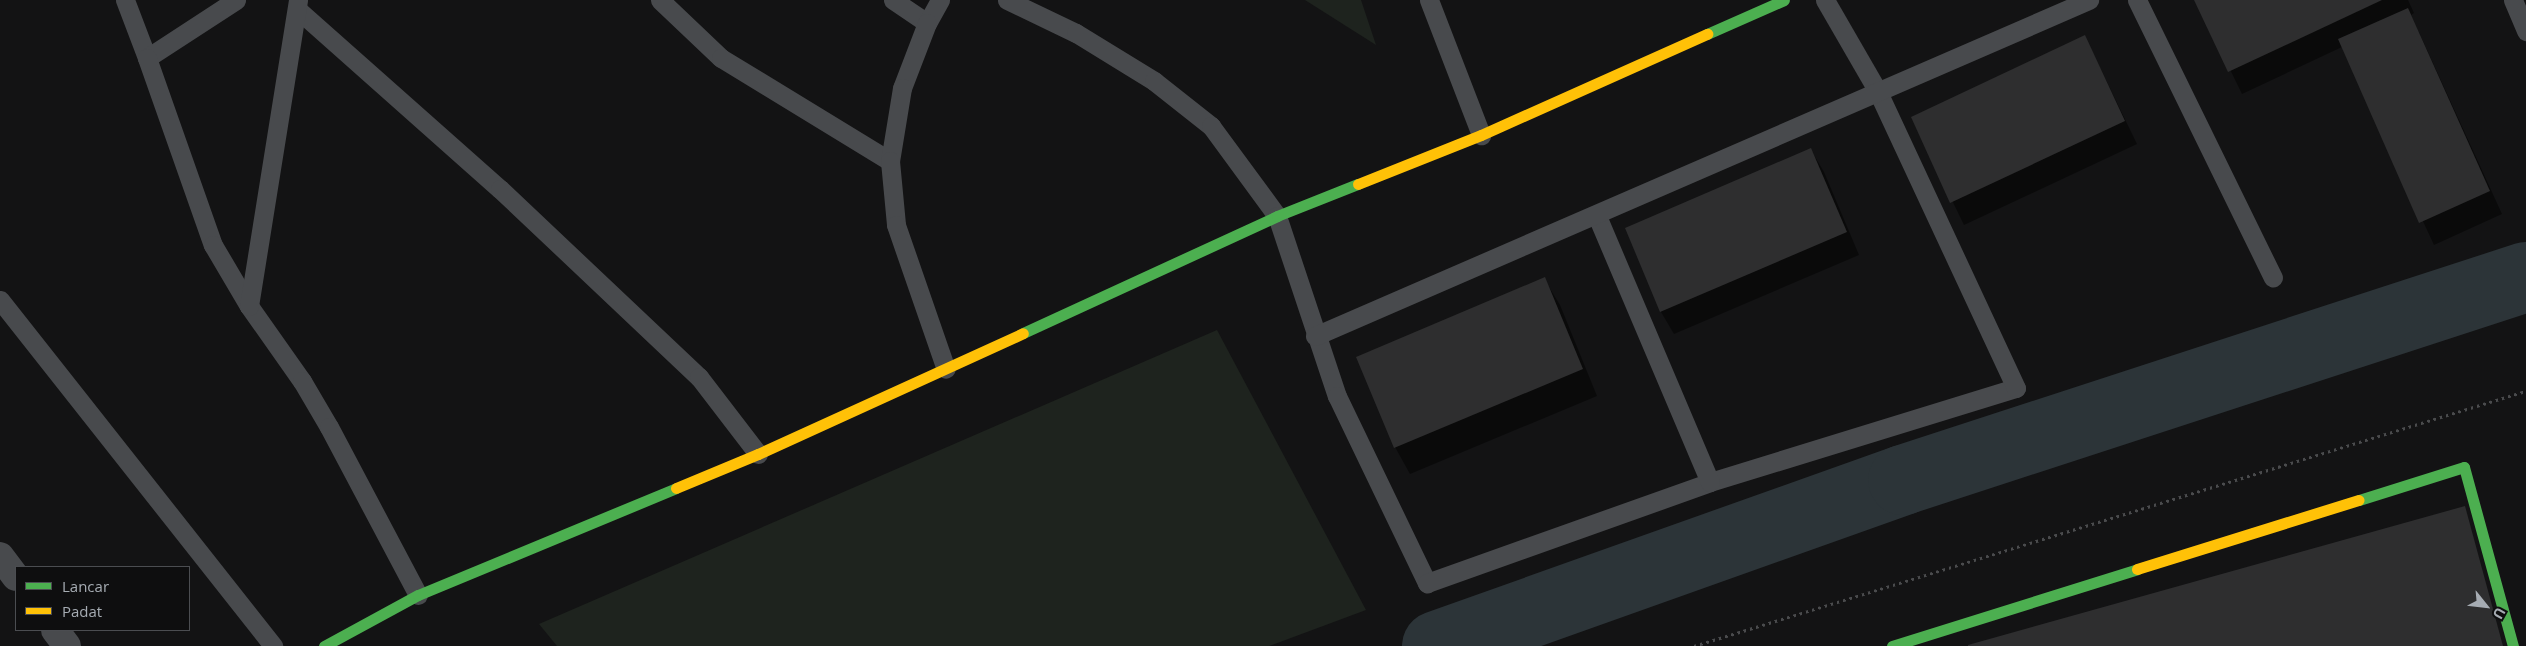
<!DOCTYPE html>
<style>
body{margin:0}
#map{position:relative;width:2526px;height:646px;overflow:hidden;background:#131314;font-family:"Open Sans",sans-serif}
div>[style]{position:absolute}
.green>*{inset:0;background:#1e231e}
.shadow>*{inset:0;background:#0007}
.river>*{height:70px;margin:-35px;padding:0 35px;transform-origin:35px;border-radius:35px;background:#2c3438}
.building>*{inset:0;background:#2e2e2f}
.path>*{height:3px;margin-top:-1.5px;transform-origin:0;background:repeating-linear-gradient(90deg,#4a4b4d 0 2.5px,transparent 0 6.5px)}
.lane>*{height:19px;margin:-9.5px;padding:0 9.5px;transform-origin:9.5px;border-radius:9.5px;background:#484a4d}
.street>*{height:28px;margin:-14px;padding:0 14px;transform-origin:14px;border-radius:14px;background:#484a4d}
.fast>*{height:11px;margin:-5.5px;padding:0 5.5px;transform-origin:5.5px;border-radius:5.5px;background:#4caf50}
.slow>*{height:11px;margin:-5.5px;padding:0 5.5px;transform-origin:5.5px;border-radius:5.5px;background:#ffc107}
span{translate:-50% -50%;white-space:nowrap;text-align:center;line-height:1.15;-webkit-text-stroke:4.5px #0e0e0f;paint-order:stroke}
.legend{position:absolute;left:15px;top:566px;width:175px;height:65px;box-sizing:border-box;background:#0e0e0f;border:1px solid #4b4d51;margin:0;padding:6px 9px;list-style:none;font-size:15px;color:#a6acb3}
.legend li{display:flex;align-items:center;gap:10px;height:25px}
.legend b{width:25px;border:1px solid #4b4d51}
.north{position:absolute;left:2461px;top:581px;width:50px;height:50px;-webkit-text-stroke:4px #0e0e0f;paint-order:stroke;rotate:119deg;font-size:14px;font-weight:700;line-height:20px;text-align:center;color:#a6acb3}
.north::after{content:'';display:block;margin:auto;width:18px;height:22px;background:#a6acb3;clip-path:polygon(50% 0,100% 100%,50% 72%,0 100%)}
</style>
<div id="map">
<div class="green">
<div style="clip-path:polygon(1305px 0,1361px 0,1376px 45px)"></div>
<div style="clip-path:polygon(1217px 330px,1366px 610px,1269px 646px,557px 646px,539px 624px)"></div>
</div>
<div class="shadow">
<div style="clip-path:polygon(2196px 0,2408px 0,2414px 13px,2411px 15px,2502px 214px,2434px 245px,2342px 47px,2242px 94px)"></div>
<div style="clip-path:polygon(2085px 37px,2137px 144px,1964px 225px,1912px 118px)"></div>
<div style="clip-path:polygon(1811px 150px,1824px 172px,1859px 255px,1674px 334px,1661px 312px,1626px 229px)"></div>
<div style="clip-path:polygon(1544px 279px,1560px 305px,1597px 396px,1410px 474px,1395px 447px)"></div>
</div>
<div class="river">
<div style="left:1437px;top:646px;width:495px;rotate:-19.6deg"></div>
<div style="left:1903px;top:480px;width:655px;rotate:-18.05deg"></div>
</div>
<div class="building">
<div style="clip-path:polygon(2194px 0,2382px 0,2228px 72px)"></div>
<div style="clip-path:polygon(2408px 8px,2490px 191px,2419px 223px,2338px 39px)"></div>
<div style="clip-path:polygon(2085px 35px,2125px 121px,1950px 203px,1911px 117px)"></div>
<div style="clip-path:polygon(1811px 148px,1847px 232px,1660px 312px,1625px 228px)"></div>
<div style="clip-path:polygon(1545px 277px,1583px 369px,1394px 448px,1356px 357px)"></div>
<div style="clip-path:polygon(2465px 506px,2503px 646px,1968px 646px,1968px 645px)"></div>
</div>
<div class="path">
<div style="left:1694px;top:646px;width:870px;rotate:-17.04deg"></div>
</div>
<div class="lane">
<div style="left:125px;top:0;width:62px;rotate:69.2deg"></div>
<div style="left:236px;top:0;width:106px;rotate:146.9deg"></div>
<div style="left:147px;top:58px;width:198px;rotate:70.6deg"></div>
<div style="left:213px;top:245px;width:71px;rotate:59.5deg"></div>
<div style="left:249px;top:306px;width:92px;rotate:54.8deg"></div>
<div style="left:302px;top:381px;width:53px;rotate:59.6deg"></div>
<div style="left:329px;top:427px;width:190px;rotate:62.1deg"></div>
<div style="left:660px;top:0;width:84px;rotate:43.6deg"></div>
<div style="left:721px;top:58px;width:198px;rotate:31.4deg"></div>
<div style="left:893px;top:0;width:41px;rotate:34.1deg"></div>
<div style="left:940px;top:0;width:26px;rotate:119deg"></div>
<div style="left:927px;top:23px;width:70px;rotate:111deg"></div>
<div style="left:902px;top:88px;width:74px;rotate:99.3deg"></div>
<div style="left:890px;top:161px;width:64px;rotate:84.6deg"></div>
<div style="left:896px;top:225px;width:152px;rotate:70.9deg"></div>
<div style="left:1007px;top:0;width:76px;rotate:25.6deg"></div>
<div style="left:1076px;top:33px;width:92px;rotate:31.6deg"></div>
<div style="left:1154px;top:81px;width:73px;rotate:38.3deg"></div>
<div style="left:1211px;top:126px;width:112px;rotate:53.7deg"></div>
<div style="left:1277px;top:216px;width:190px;rotate:71.6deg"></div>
<div style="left:1337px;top:396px;width:208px;rotate:64.3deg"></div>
<div style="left:1427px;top:583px;width:300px;rotate:-19.6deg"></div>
<div style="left:1710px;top:482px;width:320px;rotate:-17.1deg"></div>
<div style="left:2016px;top:388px;width:329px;rotate:-115deg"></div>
<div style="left:1877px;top:90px;width:104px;rotate:-120deg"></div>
<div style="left:1429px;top:0;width:145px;rotate:68.9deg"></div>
<div style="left:2137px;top:0;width:309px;rotate:63.9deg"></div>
<div style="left:2513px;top:0;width:34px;rotate:67deg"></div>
<div style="left:297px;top:9px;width:271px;rotate:41.6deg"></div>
<div style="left:500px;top:189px;width:274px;rotate:43.4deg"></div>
<div style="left:699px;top:377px;width:97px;rotate:52.5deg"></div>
<div style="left:1597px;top:216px;width:289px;rotate:67deg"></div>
<div style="left:0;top:300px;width:441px;rotate:51.7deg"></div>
<div style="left:249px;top:306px;width:310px;rotate:-80.9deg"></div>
<div style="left:1315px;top:336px;width:844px;rotate:-23.47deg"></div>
</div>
<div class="street">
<div style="left:0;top:556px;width:26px;rotate:53deg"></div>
<div style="left:55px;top:630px;width:20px;rotate:53deg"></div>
</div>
<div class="fast">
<div style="left:1707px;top:34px;width:84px;rotate:-23.8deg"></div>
<div style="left:1023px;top:333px;width:280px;rotate:-24.7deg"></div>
<div style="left:1277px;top:216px;width:87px;rotate:-21.6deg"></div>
<div style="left:2359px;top:500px;width:110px;rotate:-17.4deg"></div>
<div style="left:2464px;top:467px;width:186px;rotate:74.7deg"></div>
<div style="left:324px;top:646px;width:107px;rotate:-28.5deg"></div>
<div style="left:418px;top:595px;width:279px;rotate:-22.5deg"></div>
<div style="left:1892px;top:646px;width:257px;rotate:-17.4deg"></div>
</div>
<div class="slow">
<div style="left:1358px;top:184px;width:132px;rotate:-21.7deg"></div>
<div style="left:1481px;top:135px;width:248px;rotate:-24.1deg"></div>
<div style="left:676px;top:488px;width:89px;rotate:-22.5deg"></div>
<div style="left:758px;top:454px;width:291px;rotate:-24.5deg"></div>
<div style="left:2137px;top:569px;width:232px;rotate:-17.3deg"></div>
</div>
<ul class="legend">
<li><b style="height:6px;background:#4caf50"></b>Lancar</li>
<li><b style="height:6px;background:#ffc107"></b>Padat</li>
</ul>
<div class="north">U</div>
</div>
